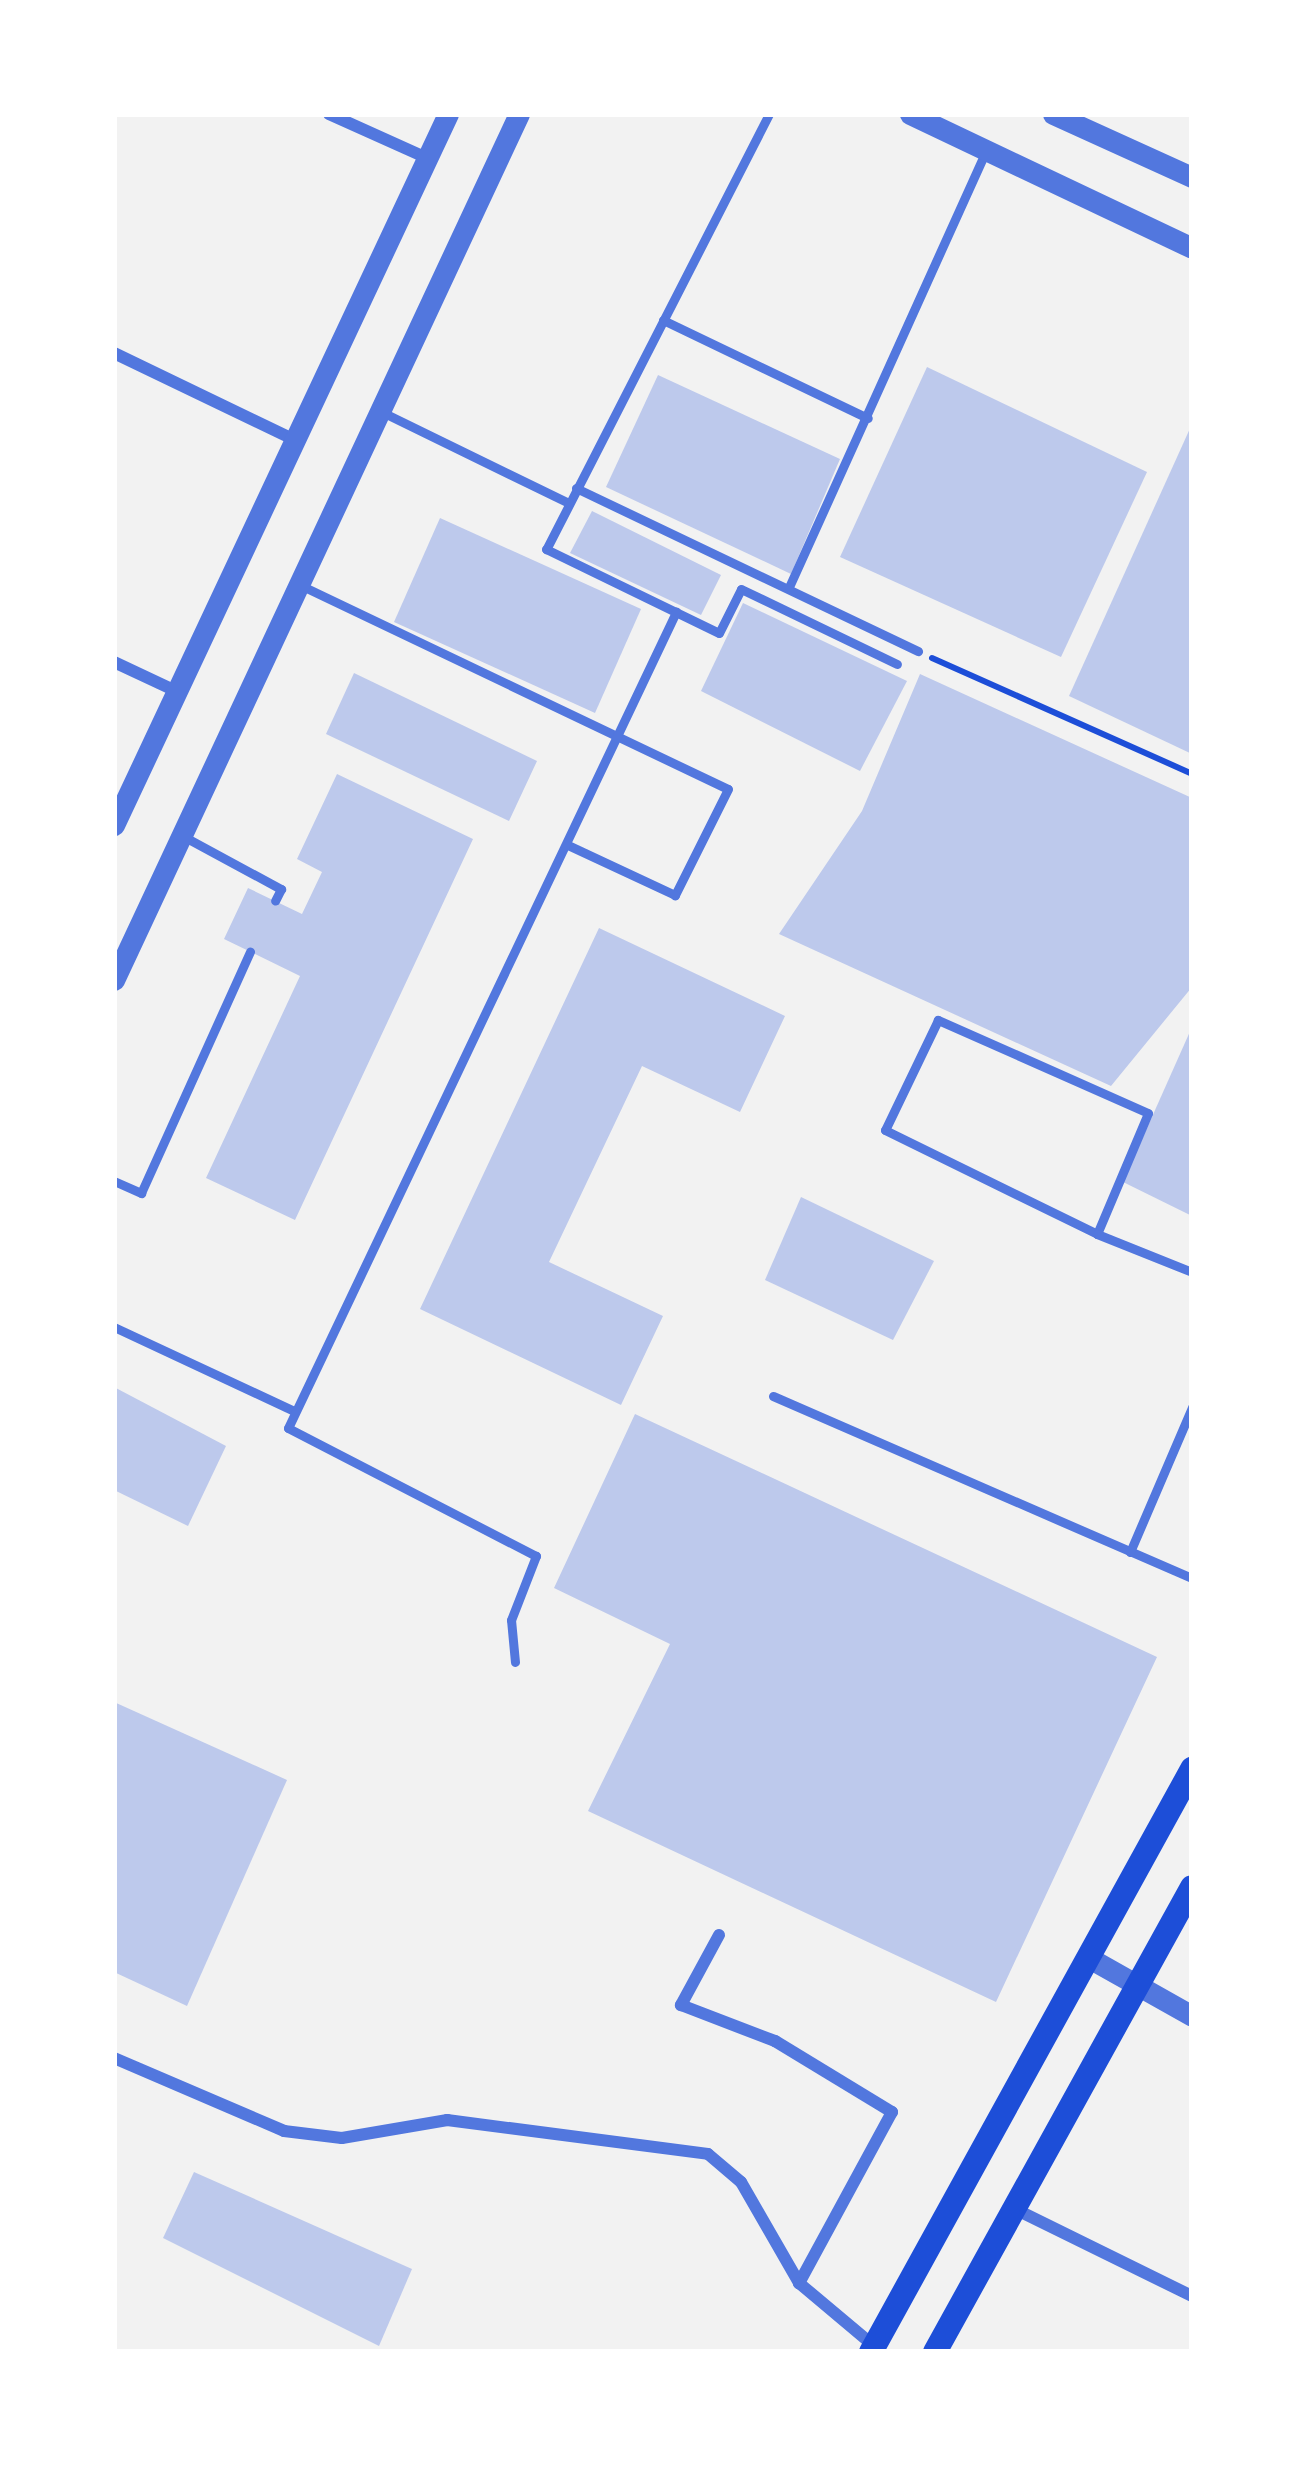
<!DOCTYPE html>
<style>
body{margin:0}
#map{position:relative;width:1306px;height:2466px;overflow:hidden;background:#f2f2f2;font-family:"Asap Condensed",sans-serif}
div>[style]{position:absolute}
.building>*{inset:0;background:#bdc9ec}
.path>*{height:6px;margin:-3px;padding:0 3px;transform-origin:3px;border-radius:3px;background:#1d4ed8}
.service>*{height:9px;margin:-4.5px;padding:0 4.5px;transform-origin:4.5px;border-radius:4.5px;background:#5277de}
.minor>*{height:12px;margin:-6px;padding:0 6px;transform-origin:6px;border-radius:6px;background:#5277de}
.tertiary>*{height:21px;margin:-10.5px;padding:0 10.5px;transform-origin:10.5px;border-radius:10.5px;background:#5277de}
.secondary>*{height:24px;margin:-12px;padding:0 12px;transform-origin:12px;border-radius:12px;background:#1d4ed8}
span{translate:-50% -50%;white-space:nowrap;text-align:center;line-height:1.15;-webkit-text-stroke:10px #fff;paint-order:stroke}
.frame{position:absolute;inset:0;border:117px solid #fff;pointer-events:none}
</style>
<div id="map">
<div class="building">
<div style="clip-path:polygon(927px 367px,1147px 472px,1061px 657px,840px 557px)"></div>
<div style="clip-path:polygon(658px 375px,840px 459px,791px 574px,606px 487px)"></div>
<div style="clip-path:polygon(1192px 424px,1192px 754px,1069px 696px)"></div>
<div style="clip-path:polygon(592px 511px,721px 575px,701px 615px,570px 553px)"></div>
<div style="clip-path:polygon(440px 518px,641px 609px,595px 713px,394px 622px)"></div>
<div style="clip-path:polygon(743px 603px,907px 681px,860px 771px,701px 691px)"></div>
<div style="clip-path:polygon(354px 673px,537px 761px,509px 821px,326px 734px)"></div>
<div style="clip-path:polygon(920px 674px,1192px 798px,1192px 987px,1111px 1086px,779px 934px,862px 811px)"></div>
<div style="clip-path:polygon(337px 774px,473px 839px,295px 1220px,206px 1178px,300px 976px,224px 939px,248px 888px,302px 914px,322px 872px,297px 859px)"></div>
<div style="clip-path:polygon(599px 928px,785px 1016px,740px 1112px,642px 1066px,549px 1262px,663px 1316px,621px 1405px,420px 1309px)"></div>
<div style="clip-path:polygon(1192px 1027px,1192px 1216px,1123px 1182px)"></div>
<div style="clip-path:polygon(801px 1197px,934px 1261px,893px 1340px,765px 1280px)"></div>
<div style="clip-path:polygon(114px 1387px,226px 1446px,188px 1526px,114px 1490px)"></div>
<div style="clip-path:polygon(635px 1414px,1157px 1657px,996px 2002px,588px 1811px,670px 1644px,554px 1588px)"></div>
<div style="clip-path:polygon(114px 1702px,287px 1780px,187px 2006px,114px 1972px)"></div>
<div style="clip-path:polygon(194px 2172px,412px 2269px,379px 2346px,163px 2238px)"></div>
</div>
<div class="path">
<div style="left:932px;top:658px;width:285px;rotate:24deg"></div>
</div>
<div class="service">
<div style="left:769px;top:114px;width:489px;rotate:117.1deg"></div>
<div style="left:546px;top:549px;width:192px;rotate:25.9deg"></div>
<div style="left:719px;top:633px;width:49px;rotate:-63.4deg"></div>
<div style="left:741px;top:589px;width:173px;rotate:25.7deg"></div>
<div style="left:663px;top:320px;width:227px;rotate:25.6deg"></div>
<div style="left:380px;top:411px;width:210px;rotate:26deg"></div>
<div style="left:576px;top:488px;width:379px;rotate:25.5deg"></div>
<div style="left:298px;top:584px;width:476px;rotate:25.5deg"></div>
<div style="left:728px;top:789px;width:119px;rotate:116.6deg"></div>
<div style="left:675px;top:895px;width:118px;rotate:-155deg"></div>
<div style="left:789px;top:587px;width:478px;rotate:-65.7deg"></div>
<div style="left:181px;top:835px;width:114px;rotate:28.4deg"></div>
<div style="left:281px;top:889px;width:13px;rotate:117deg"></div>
<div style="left:114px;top:1181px;width:30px;rotate:24deg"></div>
<div style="left:141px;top:1193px;width:265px;rotate:-65.7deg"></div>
<div style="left:1097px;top:1234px;width:131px;rotate:-67.1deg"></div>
<div style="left:1148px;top:1113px;width:230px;rotate:-156.1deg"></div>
<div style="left:938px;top:1020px;width:122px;rotate:115.7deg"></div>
<div style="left:885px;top:1130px;width:236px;rotate:26.1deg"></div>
<div style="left:1097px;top:1234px;width:102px;rotate:21.8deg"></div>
<div style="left:114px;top:1327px;width:199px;rotate:25deg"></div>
<div style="left:773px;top:1396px;width:457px;rotate:23.5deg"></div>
<div style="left:1130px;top:1552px;width:158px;rotate:-66.8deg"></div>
<div style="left:515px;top:1662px;width:42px;rotate:-95.4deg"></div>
<div style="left:511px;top:1620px;width:69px;rotate:-68.7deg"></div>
<div style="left:536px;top:1556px;width:279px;rotate:-152.7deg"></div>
<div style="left:288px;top:1428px;width:904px;rotate:-64.57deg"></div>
</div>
<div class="minor">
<div style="left:329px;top:114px;width:107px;rotate:24.2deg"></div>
<div style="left:114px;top:353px;width:201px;rotate:25.7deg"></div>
<div style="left:114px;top:662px;width:68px;rotate:25.1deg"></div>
<div style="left:719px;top:1935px;width:80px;rotate:118.5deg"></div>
<div style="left:681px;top:2005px;width:101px;rotate:21deg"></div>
<div style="left:775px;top:2041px;width:137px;rotate:31.3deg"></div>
<div style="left:892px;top:2112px;width:195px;rotate:118.5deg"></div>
<div style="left:114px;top:2058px;width:185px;rotate:23.2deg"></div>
<div style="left:284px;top:2131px;width:58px;rotate:6.9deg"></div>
<div style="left:342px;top:2138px;width:107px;rotate:-9.7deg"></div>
<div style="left:447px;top:2120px;width:263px;rotate:7.4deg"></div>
<div style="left:708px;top:2154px;width:43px;rotate:40.3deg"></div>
<div style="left:741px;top:2182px;width:116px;rotate:60.1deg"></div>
<div style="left:799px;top:2283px;width:97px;rotate:40deg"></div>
<div style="left:1011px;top:2207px;width:202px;rotate:26.2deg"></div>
</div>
<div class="tertiary">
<div style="left:910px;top:114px;width:312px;rotate:25.4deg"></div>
<div style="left:1053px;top:114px;width:153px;rotate:24.4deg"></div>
<div style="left:114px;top:825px;width:786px;rotate:-64.84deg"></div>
<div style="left:114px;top:980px;width:956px;rotate:-64.94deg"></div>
<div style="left:1091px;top:1959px;width:116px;rotate:29.4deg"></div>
</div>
<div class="secondary">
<div style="left:871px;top:2352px;width:666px;rotate:-61.16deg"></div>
<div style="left:935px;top:2352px;width:531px;rotate:-61.07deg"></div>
</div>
<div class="frame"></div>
</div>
